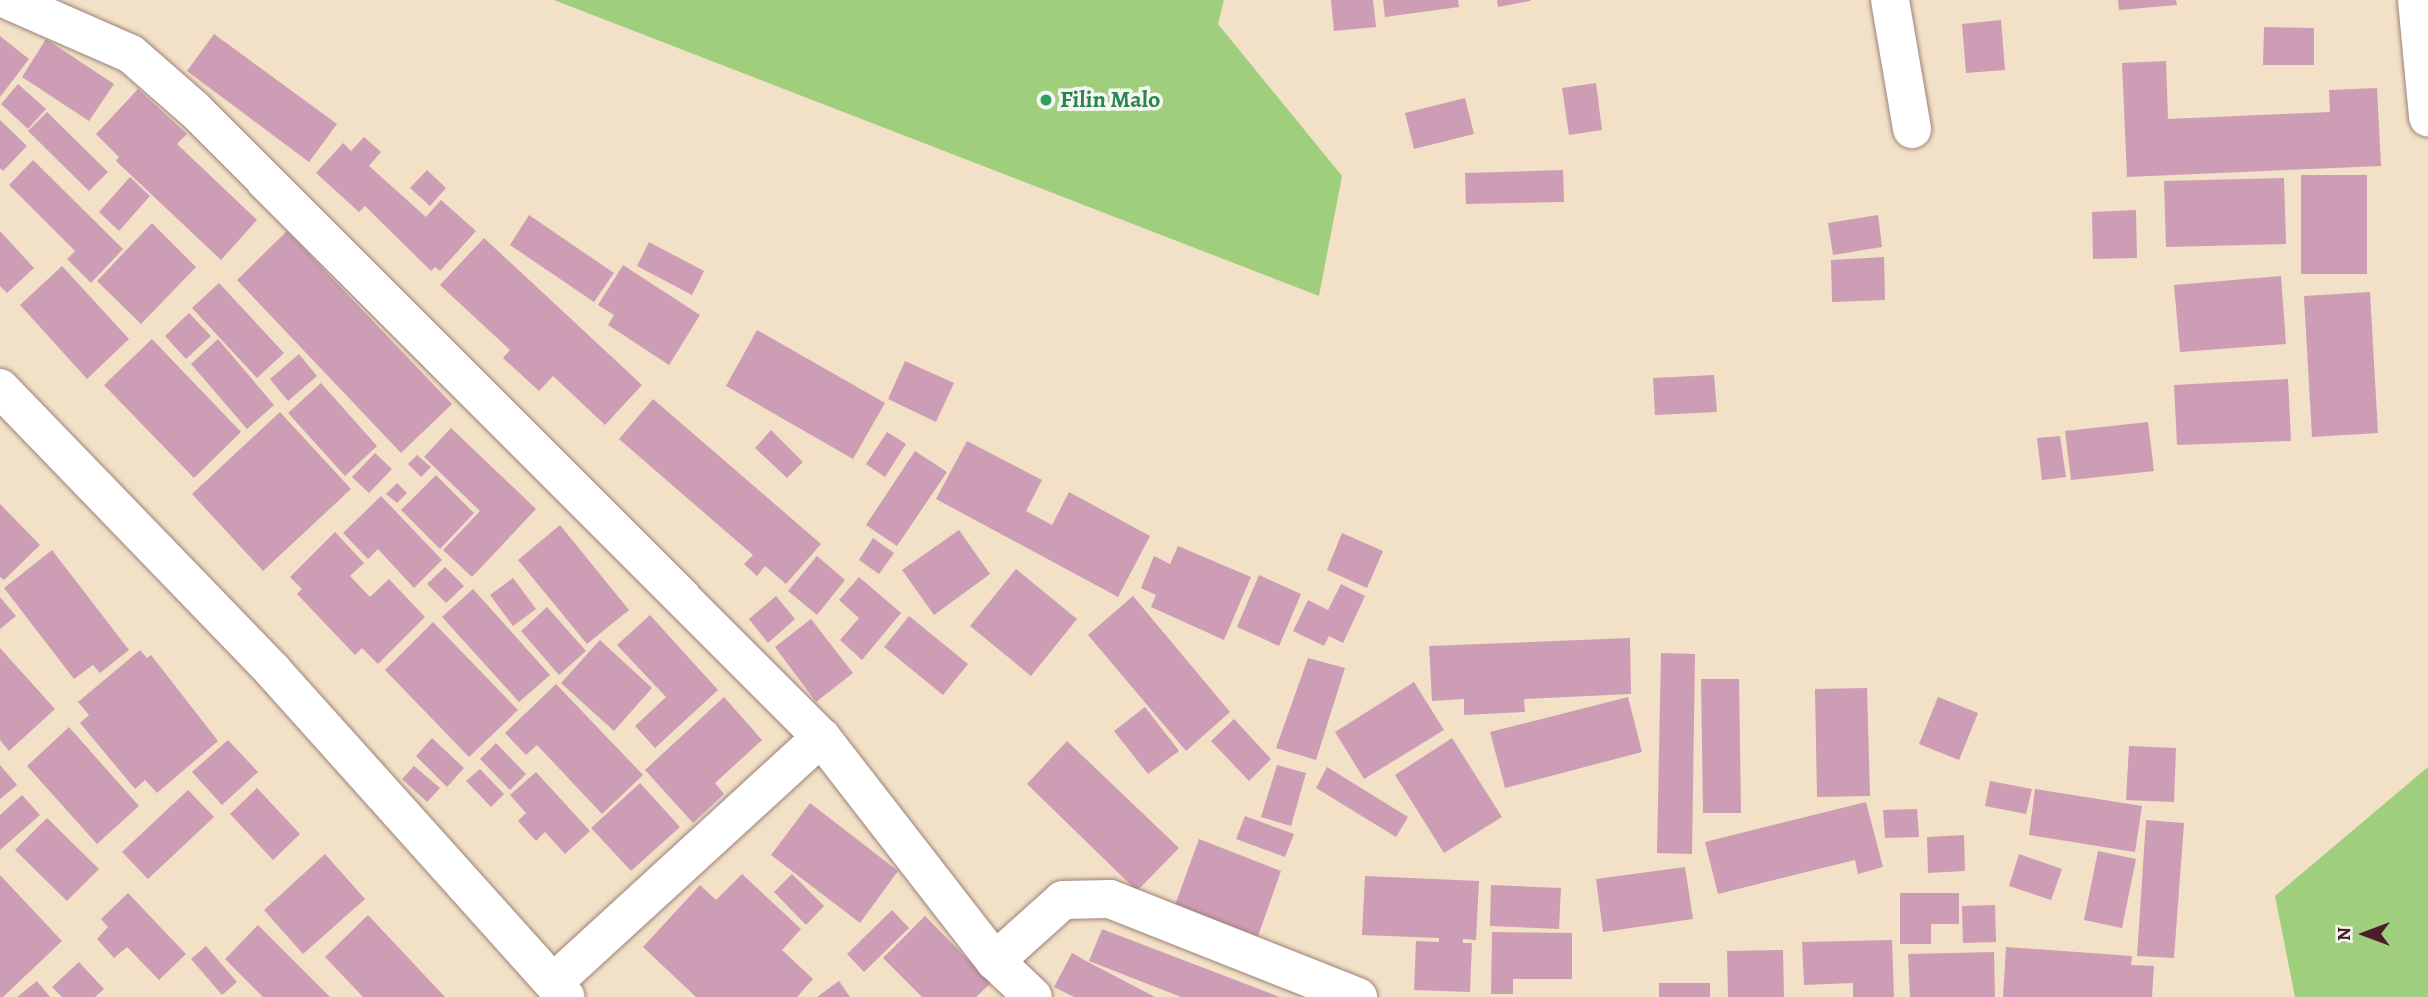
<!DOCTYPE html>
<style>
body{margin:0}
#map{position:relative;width:2428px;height:997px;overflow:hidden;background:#f2e1c7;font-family:Alegreya,serif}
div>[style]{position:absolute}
.green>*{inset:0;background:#9fce7c}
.building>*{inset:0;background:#cd9db5}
.roads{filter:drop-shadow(0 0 2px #9e8079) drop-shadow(0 0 2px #9e8079)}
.street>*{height:38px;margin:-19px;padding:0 19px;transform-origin:19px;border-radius:19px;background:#fff}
.secondary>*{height:38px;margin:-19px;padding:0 19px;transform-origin:19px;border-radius:19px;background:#fff}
.dots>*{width:19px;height:19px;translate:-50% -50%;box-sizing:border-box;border:4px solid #f6f6f2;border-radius:50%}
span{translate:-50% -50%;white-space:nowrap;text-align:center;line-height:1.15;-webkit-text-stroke:7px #f6f6f2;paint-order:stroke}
.leisure-label{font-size:24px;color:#27864d;font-weight:700}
.left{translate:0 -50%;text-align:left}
.north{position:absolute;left:2330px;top:899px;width:70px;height:70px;-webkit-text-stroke:5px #f6f6f2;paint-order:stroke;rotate:270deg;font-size:19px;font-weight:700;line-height:28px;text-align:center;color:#4a1f2b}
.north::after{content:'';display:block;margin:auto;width:24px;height:32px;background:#4a1f2b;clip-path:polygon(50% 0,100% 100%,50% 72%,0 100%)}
</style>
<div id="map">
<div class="green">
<div style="clip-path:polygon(554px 0,1224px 0,1218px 24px,1342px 176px,1319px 296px)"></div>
<div style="clip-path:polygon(2428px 767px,2428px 997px,2295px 997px,2275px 896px)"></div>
</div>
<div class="building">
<div style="clip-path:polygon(1331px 0,1373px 0,1376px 27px,1334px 31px)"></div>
<div style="clip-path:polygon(1383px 0,1458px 0,1459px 7px,1385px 17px)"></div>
<div style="clip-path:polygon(1497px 0,1530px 0,1530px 1px,1498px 7px)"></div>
<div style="clip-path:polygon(2118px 0,2176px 0,2177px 5px,2119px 10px)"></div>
<div style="clip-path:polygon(2001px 20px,2005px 70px,1966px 73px,1962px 24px)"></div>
<div style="clip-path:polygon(2264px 27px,2314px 28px,2314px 65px,2263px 65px)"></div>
<div style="clip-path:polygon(214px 34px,337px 124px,309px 162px,187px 71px)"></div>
<div style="clip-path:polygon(0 36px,29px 59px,0 97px)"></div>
<div style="clip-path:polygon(46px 39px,114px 84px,89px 121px,22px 77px)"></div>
<div style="clip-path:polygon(2166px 61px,2168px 119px,2330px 112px,2329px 90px,2377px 88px,2381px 166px,2127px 177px,2122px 63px)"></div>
<div style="clip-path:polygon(1596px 83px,1602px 130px,1569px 135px,1562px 88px)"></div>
<div style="clip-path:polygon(18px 84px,46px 109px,28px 129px,1px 104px)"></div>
<div style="clip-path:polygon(138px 89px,187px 134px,177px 144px,257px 220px,221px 260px,116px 161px,119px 157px,96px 134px)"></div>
<div style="clip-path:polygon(1465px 98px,1474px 134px,1414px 149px,1405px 113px)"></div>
<div style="clip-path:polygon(47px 112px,108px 172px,89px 191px,28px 131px)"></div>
<div style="clip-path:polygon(0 120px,27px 146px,3px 171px,0 168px)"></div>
<div style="clip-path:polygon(364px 137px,381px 152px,369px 166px,426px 217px,441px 200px,476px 231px,440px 271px,435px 267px,431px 271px,365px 206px,359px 212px,316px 173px,343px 143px,351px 151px)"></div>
<div style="clip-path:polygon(33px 160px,123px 249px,91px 283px,67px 259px,75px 251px,9px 185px)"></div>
<div style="clip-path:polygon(427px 170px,446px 188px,430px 206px,410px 188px)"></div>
<div style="clip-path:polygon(1563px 170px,1564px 202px,1466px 204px,1465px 173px)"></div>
<div style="clip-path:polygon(2301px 175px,2367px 175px,2367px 274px,2301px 274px)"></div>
<div style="clip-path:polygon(130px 177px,150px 196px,119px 231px,99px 212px)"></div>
<div style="clip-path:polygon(2284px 178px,2286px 244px,2166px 247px,2164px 181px)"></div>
<div style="clip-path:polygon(2136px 210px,2137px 258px,2093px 259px,2092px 212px)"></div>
<div style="clip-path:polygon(529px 215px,614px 273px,594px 302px,510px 245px)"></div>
<div style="clip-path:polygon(1878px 215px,1882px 247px,1833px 255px,1828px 223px)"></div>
<div style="clip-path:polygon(152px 223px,196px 267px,141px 324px,97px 281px)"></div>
<div style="clip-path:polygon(0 231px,34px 268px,7px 293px,0 286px)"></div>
<div style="clip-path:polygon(287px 231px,452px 404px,401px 453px,237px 280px)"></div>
<div style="clip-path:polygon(484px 238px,642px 385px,605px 425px,553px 376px,539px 391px,503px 358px,510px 350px,440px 285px)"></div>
<div style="clip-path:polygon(649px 242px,704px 271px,692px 295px,637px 266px)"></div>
<div style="clip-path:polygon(1884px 257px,1885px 300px,1832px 302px,1831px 260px)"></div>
<div style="clip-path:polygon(623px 265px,700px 315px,669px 365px,608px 325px,614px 315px,598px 305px)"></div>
<div style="clip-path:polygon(62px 266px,129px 339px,87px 379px,20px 305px)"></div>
<div style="clip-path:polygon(2281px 276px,2286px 344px,2180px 352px,2174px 285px)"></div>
<div style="clip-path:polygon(219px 283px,284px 353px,257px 378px,192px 308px)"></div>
<div style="clip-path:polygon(2370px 292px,2378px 433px,2312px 437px,2304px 296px)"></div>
<div style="clip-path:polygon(189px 313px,211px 336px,186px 359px,165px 336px)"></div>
<div style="clip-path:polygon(757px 330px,885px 403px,853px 459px,726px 386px)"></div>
<div style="clip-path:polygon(152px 339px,241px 432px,194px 478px,104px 385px)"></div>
<div style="clip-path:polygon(218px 339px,274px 405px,247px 429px,191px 364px)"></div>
<div style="clip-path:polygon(299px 354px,317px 376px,288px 401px,270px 379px)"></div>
<div style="clip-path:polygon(905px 361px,954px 383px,936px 422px,888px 399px)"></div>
<div style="clip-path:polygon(1714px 375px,1717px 412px,1655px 415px,1653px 378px)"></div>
<div style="clip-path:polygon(2288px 379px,2291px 441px,2177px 445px,2174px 385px)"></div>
<div style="clip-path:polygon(321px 383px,377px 446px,345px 476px,288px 413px)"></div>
<div style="clip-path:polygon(653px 399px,821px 544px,786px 584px,765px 566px,757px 576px,744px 564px,753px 555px,619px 439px)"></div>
<div style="clip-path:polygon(280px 412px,351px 489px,263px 571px,192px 494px)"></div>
<div style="clip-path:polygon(2148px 422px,2154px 471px,2071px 480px,2065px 431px)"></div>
<div style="clip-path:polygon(451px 428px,536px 509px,472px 577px,443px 550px,480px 511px,424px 457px)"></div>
<div style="clip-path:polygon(771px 430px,803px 462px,787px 478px,755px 448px)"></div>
<div style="clip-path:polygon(887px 432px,906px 444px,885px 477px,866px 464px)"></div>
<div style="clip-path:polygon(2060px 436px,2066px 477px,2042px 480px,2037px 438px)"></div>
<div style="clip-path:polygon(967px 441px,1042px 480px,1026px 511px,1052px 525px,1069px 492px,1150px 536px,1118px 597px,936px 499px)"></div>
<div style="clip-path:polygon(915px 451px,947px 472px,897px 546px,866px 525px)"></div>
<div style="clip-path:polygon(375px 453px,392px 469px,369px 493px,352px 477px)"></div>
<div style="clip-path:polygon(417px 455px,431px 467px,421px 477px,408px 464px)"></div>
<div style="clip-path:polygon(436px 475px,474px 513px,440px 549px,401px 510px)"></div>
<div style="clip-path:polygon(397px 483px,407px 493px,397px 503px,386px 494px)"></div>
<div style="clip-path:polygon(381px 496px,442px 560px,414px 588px,378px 549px,368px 559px,343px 533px)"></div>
<div style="clip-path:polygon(0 504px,40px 545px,4px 580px,0 577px)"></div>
<div style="clip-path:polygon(560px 525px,629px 610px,587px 644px,518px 560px)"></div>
<div style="clip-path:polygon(959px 530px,990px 574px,934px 615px,902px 570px)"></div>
<div style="clip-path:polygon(335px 532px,364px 563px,350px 576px,370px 597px,389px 579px,425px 617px,378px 664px,362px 648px,355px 655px,297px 594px,302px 589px,290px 577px)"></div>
<div style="clip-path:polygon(1342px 533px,1383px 551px,1367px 588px,1327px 570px)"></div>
<div style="clip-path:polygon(873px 538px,894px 553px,879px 574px,859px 560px)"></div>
<div style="clip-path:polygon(1178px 546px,1251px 577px,1224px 640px,1151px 607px,1156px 595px,1141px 588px,1154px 556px,1170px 564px)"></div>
<div style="clip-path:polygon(52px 550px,129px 650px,100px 673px,93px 665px,74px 679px,4px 588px)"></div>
<div style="clip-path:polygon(817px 556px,845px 580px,817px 615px,788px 591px)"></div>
<div style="clip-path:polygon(445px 567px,464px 586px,446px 603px,427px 584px)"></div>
<div style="clip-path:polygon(1016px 569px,1077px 619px,1031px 676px,970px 626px)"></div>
<div style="clip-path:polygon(1259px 575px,1301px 594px,1279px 646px,1237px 627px)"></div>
<div style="clip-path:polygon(859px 577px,901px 613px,862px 660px,840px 640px,859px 618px,839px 600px)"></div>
<div style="clip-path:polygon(513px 578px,536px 609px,513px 626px,490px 595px)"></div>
<div style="clip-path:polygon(1341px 584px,1365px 596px,1343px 643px,1329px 636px,1324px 646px,1293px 631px,1308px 600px,1328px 610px)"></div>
<div style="clip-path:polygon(473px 589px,550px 675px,519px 702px,442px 617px)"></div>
<div style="clip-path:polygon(776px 596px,795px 619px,768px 643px,749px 619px)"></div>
<div style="clip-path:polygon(1133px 596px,1230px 712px,1186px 751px,1088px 635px)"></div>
<div style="clip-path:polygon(0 597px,16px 616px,0 629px)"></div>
<div style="clip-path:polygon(547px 607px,586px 651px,559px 675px,521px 631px)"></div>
<div style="clip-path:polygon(650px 615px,718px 690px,655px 748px,635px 726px,666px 697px,617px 645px)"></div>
<div style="clip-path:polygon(909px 616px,968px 664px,943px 695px,884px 647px)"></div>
<div style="clip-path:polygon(811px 619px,853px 673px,816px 702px,775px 647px)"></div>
<div style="clip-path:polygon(433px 622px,518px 710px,469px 757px,385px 670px)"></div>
<div style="clip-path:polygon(1630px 638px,1631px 694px,1524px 699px,1525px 712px,1464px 715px,1464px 699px,1432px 701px,1429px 646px)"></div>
<div style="clip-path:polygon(600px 640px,652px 688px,614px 731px,561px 683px)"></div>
<div style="clip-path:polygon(0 648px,55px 709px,9px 751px,0 740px)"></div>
<div style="clip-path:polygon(140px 650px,147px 658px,151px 655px,218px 741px,157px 793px,145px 780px,135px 789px,80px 723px,89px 715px,78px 702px)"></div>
<div style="clip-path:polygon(1661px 653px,1695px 654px,1692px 854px,1657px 853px)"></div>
<div style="clip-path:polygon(1308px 658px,1345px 668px,1316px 760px,1276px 748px)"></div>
<div style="clip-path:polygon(1701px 679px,1739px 679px,1741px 813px,1703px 813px)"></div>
<div style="clip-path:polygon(1414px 682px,1444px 730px,1364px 779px,1335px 732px)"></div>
<div style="clip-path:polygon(556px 684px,643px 775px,602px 814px,537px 745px,526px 755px,505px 733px)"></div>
<div style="clip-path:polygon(1867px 688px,1870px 796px,1817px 797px,1815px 689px)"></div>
<div style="clip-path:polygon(724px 697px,762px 740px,715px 783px,724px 794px,693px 823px,645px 770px)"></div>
<div style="clip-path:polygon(1628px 697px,1642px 752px,1505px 788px,1490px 732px)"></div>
<div style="clip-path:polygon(1938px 697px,1978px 713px,1959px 760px,1919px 744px)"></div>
<div style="clip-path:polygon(1145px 707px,1179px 751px,1148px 774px,1114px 731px)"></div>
<div style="clip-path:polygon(1234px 719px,1271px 759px,1249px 781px,1211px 741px)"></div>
<div style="clip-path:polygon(69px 727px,139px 806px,97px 844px,27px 766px)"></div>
<div style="clip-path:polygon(432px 738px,464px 768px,447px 787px,416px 756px)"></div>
<div style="clip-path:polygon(1452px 738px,1502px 817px,1444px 853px,1395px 775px)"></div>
<div style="clip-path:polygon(228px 740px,258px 772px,222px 805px,192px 772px)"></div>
<div style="clip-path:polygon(1067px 741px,1179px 848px,1137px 891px,1027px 784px)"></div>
<div style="clip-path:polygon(496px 743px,526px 774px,510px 790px,480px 759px)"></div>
<div style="clip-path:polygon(2129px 746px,2176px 748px,2174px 802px,2126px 800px)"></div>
<div style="clip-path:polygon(0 765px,17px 785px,0 799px)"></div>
<div style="clip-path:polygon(1277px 765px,1306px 773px,1291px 826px,1261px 817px)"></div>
<div style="clip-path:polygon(414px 766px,440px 788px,427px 802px,402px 779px)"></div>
<div style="clip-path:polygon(1327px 767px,1408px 817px,1396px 837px,1316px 788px)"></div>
<div style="clip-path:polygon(480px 769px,504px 794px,491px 807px,466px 781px)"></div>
<div style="clip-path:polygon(536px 772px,590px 831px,565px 854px,545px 832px,536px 841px,518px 821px,526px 813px,510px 795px)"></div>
<div style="clip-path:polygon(1990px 781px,2032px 789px,2026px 814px,1985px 806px)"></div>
<div style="clip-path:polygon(640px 783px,680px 827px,631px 871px,591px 828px)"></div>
<div style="clip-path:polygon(257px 788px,300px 834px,273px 860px,230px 814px)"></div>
<div style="clip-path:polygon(2035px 789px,2142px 806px,2135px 852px,2029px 835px)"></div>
<div style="clip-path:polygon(188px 790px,214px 817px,148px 879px,122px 852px)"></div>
<div style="clip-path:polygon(22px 795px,40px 815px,0 850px,0 815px)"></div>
<div style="clip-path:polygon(1866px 802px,1883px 867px,1858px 874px,1855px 860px,1718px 894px,1705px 842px)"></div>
<div style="clip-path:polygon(810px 803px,898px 871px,860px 923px,771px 855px)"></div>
<div style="clip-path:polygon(1917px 809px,1919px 837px,1885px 838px,1883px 810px)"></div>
<div style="clip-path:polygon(1245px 816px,1294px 834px,1285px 857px,1236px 839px)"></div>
<div style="clip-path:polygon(47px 818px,99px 869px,67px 901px,15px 850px)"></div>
<div style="clip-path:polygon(2146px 820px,2184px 823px,2174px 958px,2137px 956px)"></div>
<div style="clip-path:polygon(1964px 835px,1965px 871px,1928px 873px,1927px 837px)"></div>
<div style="clip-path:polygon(1199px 839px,1281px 871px,1258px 936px,1175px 905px)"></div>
<div style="clip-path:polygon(2098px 851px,2136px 859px,2122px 928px,2084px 920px)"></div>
<div style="clip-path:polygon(325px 854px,365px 899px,303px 954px,264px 910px)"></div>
<div style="clip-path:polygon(2019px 854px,2062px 869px,2051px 900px,2009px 886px)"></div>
<div style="clip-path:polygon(1685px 867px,1693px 919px,1603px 932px,1596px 879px)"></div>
<div style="clip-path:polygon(742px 874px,801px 929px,782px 950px,813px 979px,797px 997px,696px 997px,643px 947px,700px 885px,716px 900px)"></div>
<div style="clip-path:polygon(792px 874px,824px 906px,806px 925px,774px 892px)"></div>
<div style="clip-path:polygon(0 875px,62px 941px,3px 997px,0 997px)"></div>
<div style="clip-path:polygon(1365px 876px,1479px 881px,1476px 940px,1463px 939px,1463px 943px,1472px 943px,1470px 992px,1414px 990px,1416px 941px,1439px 942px,1439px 938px,1362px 935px)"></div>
<div style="clip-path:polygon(1491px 885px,1561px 888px,1559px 929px,1490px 926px)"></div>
<div style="clip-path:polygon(128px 893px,186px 954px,159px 980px,127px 947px,114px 958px,97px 939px,108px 927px,101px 919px)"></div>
<div style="clip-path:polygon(1900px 893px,1959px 893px,1959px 924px,1931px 924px,1931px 944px,1900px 944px)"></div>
<div style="clip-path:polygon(1995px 905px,1996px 942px,1963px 943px,1962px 906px)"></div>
<div style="clip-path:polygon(892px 910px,909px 928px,864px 972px,847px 954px)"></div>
<div style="clip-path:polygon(368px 915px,445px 997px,363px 997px,325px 957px)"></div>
<div style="clip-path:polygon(925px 916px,991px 983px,976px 997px,922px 997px,883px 958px)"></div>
<div style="clip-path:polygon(258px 925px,330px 997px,263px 997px,225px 959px)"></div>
<div style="clip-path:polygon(1102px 929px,1225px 976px,1280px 997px,1181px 997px,1089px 961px)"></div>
<div style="clip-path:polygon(1492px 932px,1572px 933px,1572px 979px,1513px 979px,1513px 994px,1491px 994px)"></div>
<div style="clip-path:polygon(1892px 940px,1894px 997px,1853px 997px,1853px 983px,1804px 985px,1802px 942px)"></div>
<div style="clip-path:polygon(206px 946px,237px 982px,222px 995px,191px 959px)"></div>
<div style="clip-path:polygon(2006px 947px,2132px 956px,2131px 965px,2154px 966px,2152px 997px,2003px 997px)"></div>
<div style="clip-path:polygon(1783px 950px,1784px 997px,1728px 997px,1727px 951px)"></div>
<div style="clip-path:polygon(1994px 952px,1995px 997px,1910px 997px,1908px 954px)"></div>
<div style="clip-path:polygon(1072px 953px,1088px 962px,1155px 997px,1074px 997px,1054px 987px)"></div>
<div style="clip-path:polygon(79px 962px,104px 989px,95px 997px,62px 997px,52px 987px)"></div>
<div style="clip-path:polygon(37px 981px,50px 997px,17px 997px)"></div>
<div style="clip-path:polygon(839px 981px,850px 997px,817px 997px)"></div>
<div style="clip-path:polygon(1659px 983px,1710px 983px,1710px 997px,1659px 997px)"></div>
</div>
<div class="roads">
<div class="street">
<div style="left:8px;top:0;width:134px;rotate:23.7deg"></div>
<div style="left:131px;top:54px;width:85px;rotate:41.2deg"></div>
<div style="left:195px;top:110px;width:886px;rotate:45.05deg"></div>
<div style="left:821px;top:737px;width:284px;rotate:52.2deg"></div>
<div style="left:995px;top:961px;width:52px;rotate:43.5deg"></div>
<div style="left:1890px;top:0;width:131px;rotate:80.3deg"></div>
<div style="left:2417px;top:0;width:118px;rotate:84.6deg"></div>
<div style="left:995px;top:961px;width:91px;rotate:-41.9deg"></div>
<div style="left:1063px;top:900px;width:47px;rotate:-1.2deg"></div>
<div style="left:1110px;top:899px;width:267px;rotate:21.6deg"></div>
<div style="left:553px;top:983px;width:364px;rotate:-42.5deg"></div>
</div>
<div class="secondary">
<div style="left:0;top:388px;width:393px;rotate:46deg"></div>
<div style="left:273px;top:671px;width:438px;rotate:48.1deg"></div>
</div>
</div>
<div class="dots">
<div style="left:1046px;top:100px;background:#2e9e5b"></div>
</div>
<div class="leisure-label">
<span class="left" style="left:1060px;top:100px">Filin Malo</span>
</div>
<div class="north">N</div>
</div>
